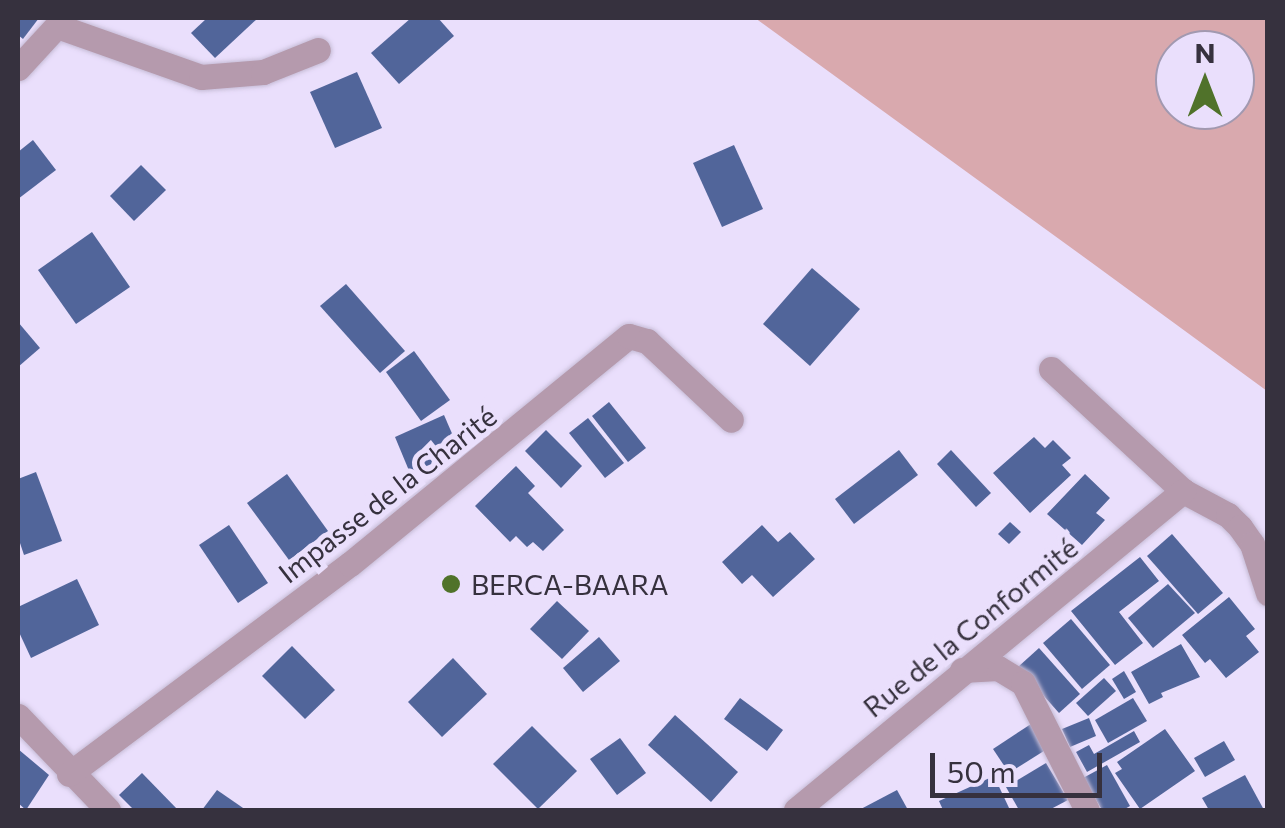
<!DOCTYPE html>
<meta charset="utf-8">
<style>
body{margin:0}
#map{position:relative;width:1285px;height:828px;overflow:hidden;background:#eadffc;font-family:Commissioner,sans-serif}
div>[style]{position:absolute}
.green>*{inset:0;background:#d9a9ae}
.building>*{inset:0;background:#51659a}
.roads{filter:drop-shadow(0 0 2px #c6bcd6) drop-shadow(0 0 2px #c6bcd6)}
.minor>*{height:25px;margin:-12.5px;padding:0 12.5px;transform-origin:12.5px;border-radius:12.5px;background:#b59aad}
.dots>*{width:28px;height:28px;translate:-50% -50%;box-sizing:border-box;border:5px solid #eadffc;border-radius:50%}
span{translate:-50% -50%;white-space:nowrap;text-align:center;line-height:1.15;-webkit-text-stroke:10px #eadffc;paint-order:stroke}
.street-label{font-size:28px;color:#36313e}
.poi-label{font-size:28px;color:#36313e}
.left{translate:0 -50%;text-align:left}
.frame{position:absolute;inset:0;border:20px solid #36313e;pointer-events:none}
.north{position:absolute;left:1155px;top:30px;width:100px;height:100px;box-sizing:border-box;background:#eadffc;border:2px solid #a299b0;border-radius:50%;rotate:0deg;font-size:28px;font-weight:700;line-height:40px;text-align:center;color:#36313e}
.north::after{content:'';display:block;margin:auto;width:35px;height:45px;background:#50722a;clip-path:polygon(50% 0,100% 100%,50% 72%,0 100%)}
.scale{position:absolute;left:930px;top:753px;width:172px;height:45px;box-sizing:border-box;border:5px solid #36313e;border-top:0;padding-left:12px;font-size:30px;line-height:35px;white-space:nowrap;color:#36313e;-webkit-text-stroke:8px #eadffc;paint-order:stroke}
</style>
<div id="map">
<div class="green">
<div style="clip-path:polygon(evenodd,755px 18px,1267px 18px,1267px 391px,1088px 260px,755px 18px,1175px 50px,1235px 50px,1235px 110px,1175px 110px,1175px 50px)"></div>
</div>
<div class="building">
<div style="clip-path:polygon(18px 18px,39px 18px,23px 39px,18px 35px)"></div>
<div style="clip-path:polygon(207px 18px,258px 18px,215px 58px,191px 33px)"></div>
<div style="clip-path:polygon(411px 18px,438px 18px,454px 36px,399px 84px,371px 53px)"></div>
<div style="clip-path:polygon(357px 72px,382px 128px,335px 148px,310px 92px)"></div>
<div style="clip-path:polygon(33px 140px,56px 170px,18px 199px,18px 152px)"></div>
<div style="clip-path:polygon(734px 145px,763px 209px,722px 227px,693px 163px)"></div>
<div style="clip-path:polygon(141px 165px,166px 190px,134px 221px,110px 196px)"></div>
<div style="clip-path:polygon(92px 232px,130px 287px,76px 324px,38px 270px)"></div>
<div style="clip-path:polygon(812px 268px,860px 309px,810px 366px,763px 324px)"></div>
<div style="clip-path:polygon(346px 284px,405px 351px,380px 373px,320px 306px)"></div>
<div style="clip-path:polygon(18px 322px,40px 348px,18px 367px)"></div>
<div style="clip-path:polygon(414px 351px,450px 400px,421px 421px,386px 372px)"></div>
<div style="clip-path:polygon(609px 402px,646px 448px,628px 462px,592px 416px)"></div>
<div style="clip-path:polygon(444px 415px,460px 452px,410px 473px,395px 437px)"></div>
<div style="clip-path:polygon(588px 418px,624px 463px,605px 478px,569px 433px)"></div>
<div style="clip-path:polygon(546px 430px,582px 466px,561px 488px,525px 451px)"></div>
<div style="clip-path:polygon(1034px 437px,1045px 448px,1053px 440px,1071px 458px,1062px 465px,1071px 475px,1030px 513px,993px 473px)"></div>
<div style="clip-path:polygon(899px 450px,918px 475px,854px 524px,835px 499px)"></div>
<div style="clip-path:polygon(951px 450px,991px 493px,976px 507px,937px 464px)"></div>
<div style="clip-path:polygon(516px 466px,535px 486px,528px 493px,564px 530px,543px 551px,533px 542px,527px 547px,516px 536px,510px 542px,475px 506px)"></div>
<div style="clip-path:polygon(36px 472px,62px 541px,24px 555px,18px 537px,18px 479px)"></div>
<div style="clip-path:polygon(287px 474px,328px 531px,289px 560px,247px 503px)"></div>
<div style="clip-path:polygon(1085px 474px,1110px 498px,1096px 513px,1105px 520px,1082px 545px,1047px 514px)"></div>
<div style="clip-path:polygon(1010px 522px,1021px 532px,1009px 544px,998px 534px)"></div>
<div style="clip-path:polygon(229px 525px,268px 583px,238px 603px,199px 545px)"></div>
<div style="clip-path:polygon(762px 525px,778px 542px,790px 532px,815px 559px,773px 597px,752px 575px,742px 584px,722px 562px)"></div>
<div style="clip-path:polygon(1172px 534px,1223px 593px,1198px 614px,1147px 556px)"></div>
<div style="clip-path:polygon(1140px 557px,1159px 581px,1119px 612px,1143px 643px,1115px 665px,1071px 611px)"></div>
<div style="clip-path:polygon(77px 579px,99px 625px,31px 658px,18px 630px,18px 607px)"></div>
<div style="clip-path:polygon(1168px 584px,1195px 613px,1153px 648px,1128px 618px)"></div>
<div style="clip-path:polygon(1229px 597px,1255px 629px,1246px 636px,1259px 652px,1226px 678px,1210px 659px,1205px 663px,1182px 635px)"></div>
<div style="clip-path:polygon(557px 601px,589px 631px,562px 659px,530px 629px)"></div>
<div style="clip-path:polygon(1071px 619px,1110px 665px,1082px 689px,1043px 643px)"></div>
<div style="clip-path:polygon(599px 637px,620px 661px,583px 692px,563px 668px)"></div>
<div style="clip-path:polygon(1181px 644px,1200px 677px,1161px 693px,1163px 697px,1149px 704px,1131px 672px)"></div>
<div style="clip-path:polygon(292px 646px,335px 690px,305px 719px,262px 676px)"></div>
<div style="clip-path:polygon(1039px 648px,1080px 694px,1059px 713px,1018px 667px)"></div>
<div style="clip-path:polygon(453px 658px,487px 694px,442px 737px,408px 702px)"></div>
<div style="clip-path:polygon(1124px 671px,1136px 692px,1124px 699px,1112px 679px)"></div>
<div style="clip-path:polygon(1104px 678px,1116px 691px,1088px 716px,1076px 703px)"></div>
<div style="clip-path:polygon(740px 698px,783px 730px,767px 751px,724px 719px)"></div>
<div style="clip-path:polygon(1133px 698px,1147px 721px,1108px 743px,1095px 720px)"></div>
<div style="clip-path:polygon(675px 715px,738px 772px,711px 802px,648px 745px)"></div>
<div style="clip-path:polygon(1089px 718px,1096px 736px,1070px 747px,1062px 729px)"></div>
<div style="clip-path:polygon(1031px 724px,1047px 749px,1009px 773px,993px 749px)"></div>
<div style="clip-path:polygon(532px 726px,577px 771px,538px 809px,493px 764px)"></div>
<div style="clip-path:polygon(1165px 729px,1195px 771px,1140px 809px,1115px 773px,1122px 769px,1117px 762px)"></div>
<div style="clip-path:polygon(1134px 731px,1140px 742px,1087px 772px,1076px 752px,1089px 745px,1094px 754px)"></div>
<div style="clip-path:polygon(620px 738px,646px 773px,617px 795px,590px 759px)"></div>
<div style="clip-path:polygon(1224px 741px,1235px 760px,1205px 777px,1194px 758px)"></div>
<div style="clip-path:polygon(18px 749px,49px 775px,26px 810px,18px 803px)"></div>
<div style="clip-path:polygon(1046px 763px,1068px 800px,1049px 810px,1019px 810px,1006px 787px)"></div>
<div style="clip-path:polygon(1107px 765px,1130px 806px,1123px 810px,1102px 810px,1083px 778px)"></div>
<div style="clip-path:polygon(142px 773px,178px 810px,134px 810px,119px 795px)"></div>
<div style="clip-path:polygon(1245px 775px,1264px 810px,1209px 810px,1202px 798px)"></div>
<div style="clip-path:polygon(994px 776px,1010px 810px,943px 810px,939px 801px)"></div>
<div style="clip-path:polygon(217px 790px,246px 810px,202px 810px)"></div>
<div style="clip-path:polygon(897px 790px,908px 810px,859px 810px)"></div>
</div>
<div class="roads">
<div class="minor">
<div style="left:57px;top:26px;width:153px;rotate:19.5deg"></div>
<div style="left:201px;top:77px;width:62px;rotate:-4.6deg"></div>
<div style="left:263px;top:72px;width:59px;rotate:-21.8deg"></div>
<div style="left:18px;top:68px;width:68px;rotate:-47.4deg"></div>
<div style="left:1051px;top:369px;width:180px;rotate:42.7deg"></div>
<div style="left:1183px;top:491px;width:51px;rotate:28.1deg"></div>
<div style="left:1228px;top:515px;width:17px;rotate:45deg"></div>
<div style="left:1240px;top:527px;width:21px;rotate:55deg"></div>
<div style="left:1252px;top:544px;width:52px;rotate:71.9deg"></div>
<div style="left:962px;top:670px;width:36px;rotate:-3deg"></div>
<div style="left:998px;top:668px;width:29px;rotate:31deg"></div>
<div style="left:1023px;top:683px;width:142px;rotate:63.3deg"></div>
<div style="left:18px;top:716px;width:130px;rotate:46.2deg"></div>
<div style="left:69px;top:774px;width:351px;rotate:-36.8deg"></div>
<div style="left:350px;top:564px;width:360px;rotate:-39.3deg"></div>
<div style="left:629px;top:336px;width:19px;rotate:16deg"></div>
<div style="left:647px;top:341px;width:115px;rotate:43.2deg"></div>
<div style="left:796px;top:810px;width:502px;rotate:-39.5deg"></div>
</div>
</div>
<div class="dots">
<div style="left:451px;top:584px;background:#50722a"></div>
</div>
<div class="street-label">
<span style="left:387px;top:494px;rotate:-38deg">Impasse de la Charité</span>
<span style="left:970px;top:627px;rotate:-39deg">Rue de la Conformité</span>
</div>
<div class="poi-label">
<span class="left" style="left:471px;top:584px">BERCA-BAARA</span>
</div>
<div class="frame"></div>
<div class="north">N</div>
<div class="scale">50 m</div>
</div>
